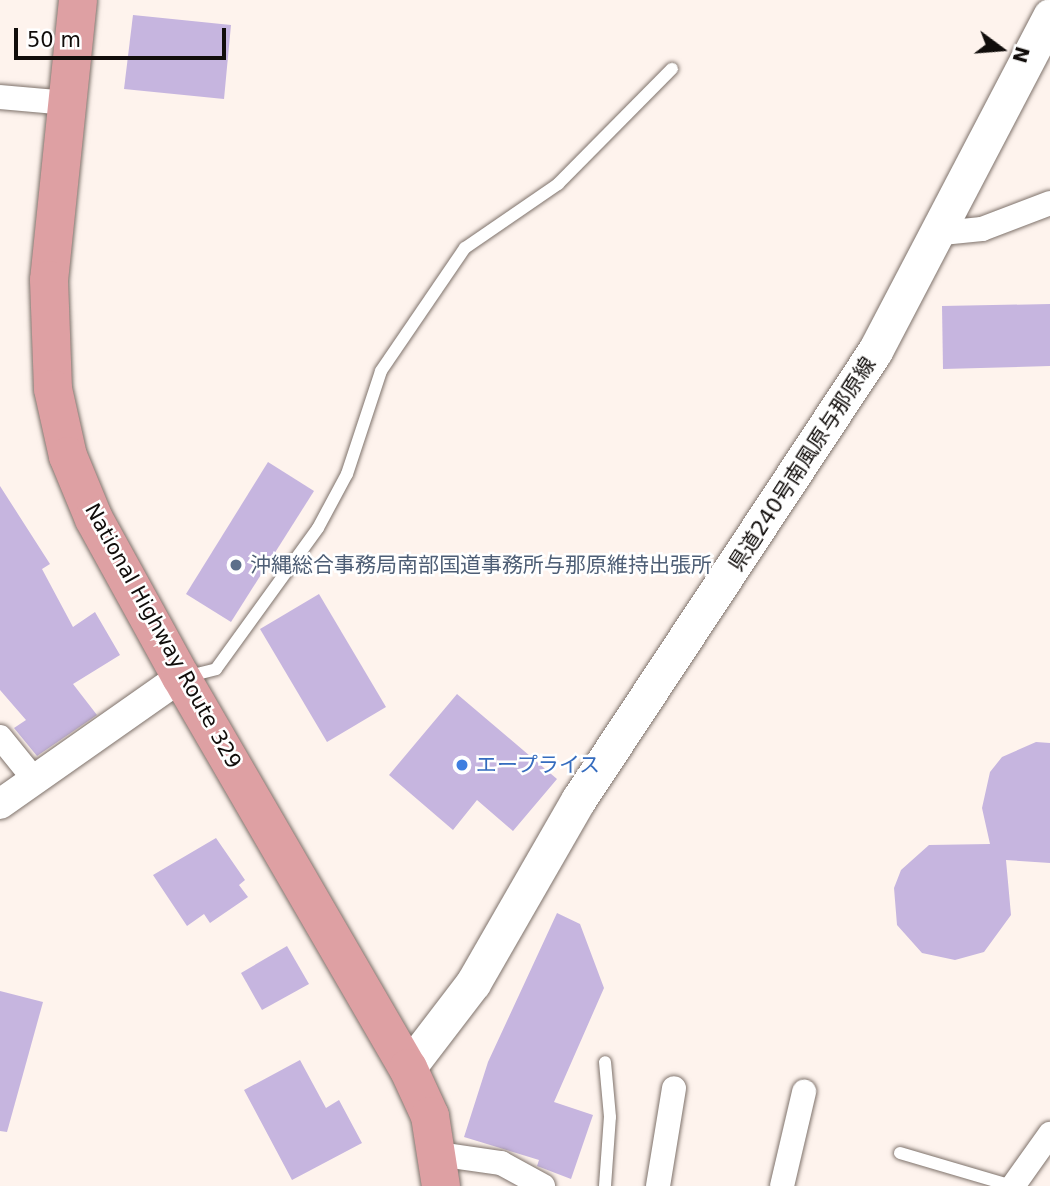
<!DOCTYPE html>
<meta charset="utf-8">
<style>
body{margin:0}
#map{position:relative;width:1050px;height:1186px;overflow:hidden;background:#fef3ed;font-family:"DejaVu Sans","Noto Sans JP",sans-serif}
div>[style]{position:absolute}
.building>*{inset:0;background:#c6b5df}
.roads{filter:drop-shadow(0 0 2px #7e726b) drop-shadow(0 0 2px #7e726b)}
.service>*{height:12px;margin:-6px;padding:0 6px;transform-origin:6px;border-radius:6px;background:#fff}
.minor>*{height:24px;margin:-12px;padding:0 12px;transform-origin:12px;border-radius:12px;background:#fff}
.tertiary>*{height:30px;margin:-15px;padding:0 15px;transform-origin:15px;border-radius:15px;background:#fff}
.secondary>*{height:35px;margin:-17.5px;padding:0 17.5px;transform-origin:17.5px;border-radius:17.5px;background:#fff}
.trunk>*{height:38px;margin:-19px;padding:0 19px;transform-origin:19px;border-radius:19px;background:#dea0a3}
.dots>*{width:19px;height:19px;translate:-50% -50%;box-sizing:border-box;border:4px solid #fff;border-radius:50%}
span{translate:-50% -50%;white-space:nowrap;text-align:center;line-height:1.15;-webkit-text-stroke:5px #fff;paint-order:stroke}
.street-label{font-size:21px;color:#110d0b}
.service-label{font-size:21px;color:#4e5e75}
.left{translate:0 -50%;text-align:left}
.shop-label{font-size:21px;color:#366cbe}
.north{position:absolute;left:966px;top:14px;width:70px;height:70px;-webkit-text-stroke:5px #fff;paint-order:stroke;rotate:106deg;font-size:19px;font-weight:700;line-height:28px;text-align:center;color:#110d0b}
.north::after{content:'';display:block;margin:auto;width:24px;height:32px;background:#110d0b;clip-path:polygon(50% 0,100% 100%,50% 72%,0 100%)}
.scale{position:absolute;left:14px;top:28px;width:212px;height:32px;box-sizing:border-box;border:4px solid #110d0b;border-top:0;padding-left:9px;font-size:21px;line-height:24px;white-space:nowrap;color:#110d0b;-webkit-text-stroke:5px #fff;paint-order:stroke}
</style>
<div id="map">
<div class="building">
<div style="clip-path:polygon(133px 15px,231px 25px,224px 99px,124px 89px)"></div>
<div style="clip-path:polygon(1050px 304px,1050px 366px,943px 369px,942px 306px)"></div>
<div style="clip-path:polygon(268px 462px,314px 491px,231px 622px,186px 594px)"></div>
<div style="clip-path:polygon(0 486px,50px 564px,42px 569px,73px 627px,95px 612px,120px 655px,73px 684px,97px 715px,37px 756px,14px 728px,26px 720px,0 690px)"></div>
<div style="clip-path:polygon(319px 594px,386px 707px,327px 742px,260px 629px)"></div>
<div style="clip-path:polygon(457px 694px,557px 779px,513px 831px,477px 800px,453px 830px,389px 775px)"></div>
<div style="clip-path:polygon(1036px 742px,1050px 743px,1050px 863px,1006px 860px,1011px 915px,984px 952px,955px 960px,922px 953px,897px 925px,894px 888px,901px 870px,929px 845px,990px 844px,982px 808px,990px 772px,1002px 757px)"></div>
<div style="clip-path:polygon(216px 838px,245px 880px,239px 885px,248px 897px,210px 923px,204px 914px,187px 926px,153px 875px)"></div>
<div style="clip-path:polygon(557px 913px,580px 924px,604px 988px,554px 1102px,593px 1115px,571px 1179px,537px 1166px,539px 1160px,464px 1137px,488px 1062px)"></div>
<div style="clip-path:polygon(287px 946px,309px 984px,262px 1010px,241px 973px)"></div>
<div style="clip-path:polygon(0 991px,43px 1002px,7px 1132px,0 1131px)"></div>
<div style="clip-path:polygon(300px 1060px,326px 1108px,339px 1100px,362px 1143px,292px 1180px,244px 1090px)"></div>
</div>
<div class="roads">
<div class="service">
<div style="left:185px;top:677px;width:32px;rotate:-14deg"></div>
<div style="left:216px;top:669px;width:174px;rotate:-54.1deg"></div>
<div style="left:318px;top:528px;width:61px;rotate:-61.8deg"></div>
<div style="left:347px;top:474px;width:108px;rotate:-71.7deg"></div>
<div style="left:381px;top:371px;width:149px;rotate:-55.7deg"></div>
<div style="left:465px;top:248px;width:113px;rotate:-34.5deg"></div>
<div style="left:558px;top:184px;width:162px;rotate:-45.3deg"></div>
<div style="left:900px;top:1153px;width:117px;rotate:16.4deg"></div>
<div style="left:605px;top:1186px;width:69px;rotate:-85.9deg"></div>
<div style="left:610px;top:1117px;width:55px;rotate:-95.2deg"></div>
</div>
<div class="minor">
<div style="left:0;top:97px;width:67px;rotate:5.1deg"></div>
<div style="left:942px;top:233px;width:40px;rotate:-5.7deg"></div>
<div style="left:982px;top:229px;width:73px;rotate:-20.9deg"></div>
<div style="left:0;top:737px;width:54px;rotate:51deg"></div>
<div style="left:438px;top:1154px;width:64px;rotate:8.1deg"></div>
<div style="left:501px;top:1163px;width:48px;rotate:28.7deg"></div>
<div style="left:658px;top:1186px;width:99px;rotate:-80.7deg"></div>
<div style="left:782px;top:1186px;width:97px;rotate:-76.8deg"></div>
<div style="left:1013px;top:1186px;width:64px;rotate:-54.6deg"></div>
</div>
<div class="tertiary">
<div style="left:0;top:804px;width:221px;rotate:-35.1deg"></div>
</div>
<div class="secondary">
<div style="left:408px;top:1068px;width:107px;rotate:-52.6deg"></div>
<div style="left:473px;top:983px;width:212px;rotate:-60.1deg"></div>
<div style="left:579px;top:799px;width:537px;rotate:-56.55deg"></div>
<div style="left:875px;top:351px;width:378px;rotate:-62.4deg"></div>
</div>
<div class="trunk">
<div style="left:78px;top:0;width:281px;rotate:95.9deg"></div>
<div style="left:49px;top:280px;width:109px;rotate:87.9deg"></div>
<div style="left:53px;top:389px;width:69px;rotate:77.4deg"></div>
<div style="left:68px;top:456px;width:68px;rotate:67.6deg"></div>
<div style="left:94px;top:519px;width:180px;rotate:61.2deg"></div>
<div style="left:181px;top:677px;width:452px;rotate:59.9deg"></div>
<div style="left:408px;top:1068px;width:53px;rotate:65.4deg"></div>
<div style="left:430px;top:1116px;width:71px;rotate:81.1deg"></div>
</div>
</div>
<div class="dots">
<div style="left:236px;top:565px;background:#5c6f8a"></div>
<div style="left:462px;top:765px;background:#3f7fe0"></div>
</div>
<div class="street-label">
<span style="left:802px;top:464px;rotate:-57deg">県道240号南風原与那原線</span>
<span style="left:163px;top:636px;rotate:61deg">National Highway Route 329</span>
</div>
<div class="service-label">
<span class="left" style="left:250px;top:565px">沖縄総合事務局南部国道事務所与那原維持出張所</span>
</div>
<div class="shop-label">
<span class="left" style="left:476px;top:765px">エープライス</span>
</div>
<div class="north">N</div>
<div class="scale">50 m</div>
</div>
